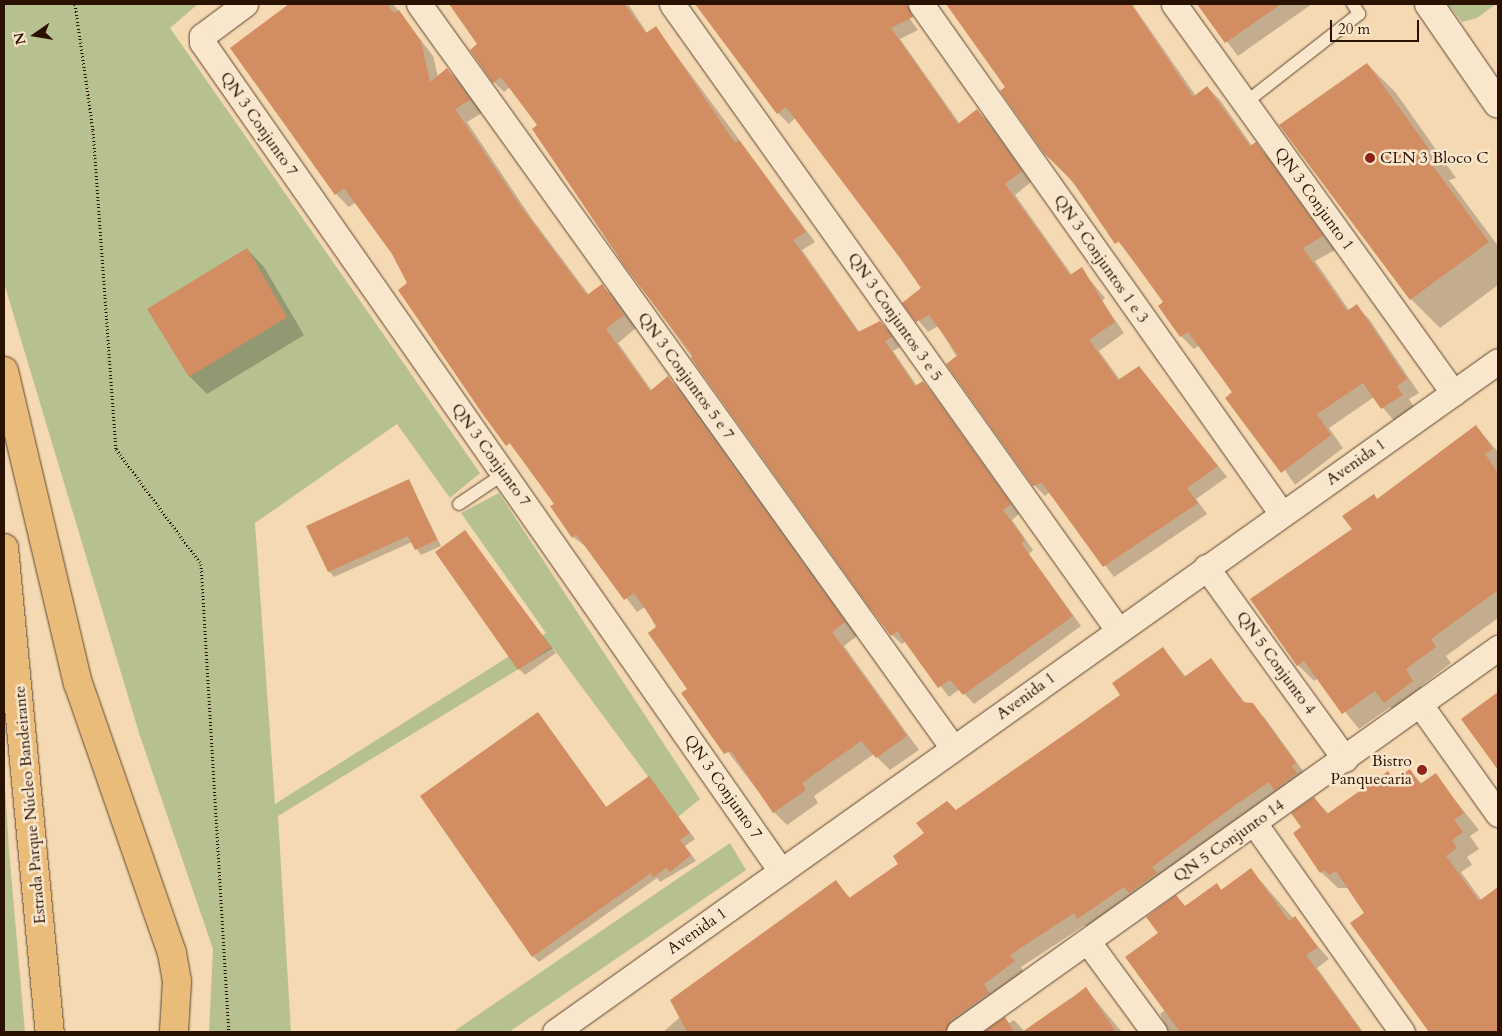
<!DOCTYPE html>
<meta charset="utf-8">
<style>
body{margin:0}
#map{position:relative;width:1502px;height:1036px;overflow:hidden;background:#f5d9b2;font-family:Cardo,serif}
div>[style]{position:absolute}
.green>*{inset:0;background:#b7c08f}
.shadow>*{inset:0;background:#0003}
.building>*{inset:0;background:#d38d62}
.path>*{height:3px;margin-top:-1.5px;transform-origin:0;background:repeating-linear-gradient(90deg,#2a1203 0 1px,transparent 0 3.5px)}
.roads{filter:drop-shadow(0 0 1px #5d442f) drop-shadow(0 0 1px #5d442f)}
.service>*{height:12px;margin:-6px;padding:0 6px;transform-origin:6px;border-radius:6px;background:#f8e6cd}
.minor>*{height:25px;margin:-12.5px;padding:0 12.5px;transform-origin:12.5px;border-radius:12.5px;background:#f8e6cd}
.tertiary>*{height:28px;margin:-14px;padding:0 14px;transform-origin:14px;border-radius:14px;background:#f8e6cd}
.trunk>*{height:28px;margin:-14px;padding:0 14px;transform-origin:14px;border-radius:14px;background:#eabc79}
.dots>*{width:14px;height:14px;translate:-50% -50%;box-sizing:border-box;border:2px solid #f8e6cd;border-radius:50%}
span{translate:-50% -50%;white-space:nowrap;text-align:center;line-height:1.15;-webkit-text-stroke:5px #f8e6cd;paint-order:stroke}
.street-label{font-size:16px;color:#2a1203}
.poi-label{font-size:16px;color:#2a1203}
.left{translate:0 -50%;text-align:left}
.right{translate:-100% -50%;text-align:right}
.frame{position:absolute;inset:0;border:5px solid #2a1203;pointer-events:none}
.north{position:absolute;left:10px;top:10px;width:50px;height:50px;-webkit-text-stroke:4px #f8e6cd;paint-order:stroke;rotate:257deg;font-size:14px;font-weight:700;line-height:20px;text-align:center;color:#2a1203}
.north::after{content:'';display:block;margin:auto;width:18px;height:22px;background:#2a1203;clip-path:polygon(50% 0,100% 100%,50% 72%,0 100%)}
.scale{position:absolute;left:1330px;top:20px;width:89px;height:22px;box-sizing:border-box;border:2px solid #2a1203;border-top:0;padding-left:6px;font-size:15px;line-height:18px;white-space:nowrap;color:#2a1203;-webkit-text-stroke:4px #f8e6cd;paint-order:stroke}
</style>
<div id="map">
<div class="green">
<div style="clip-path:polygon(4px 4px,198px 4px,170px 28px,480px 473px,450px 498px,397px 424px,255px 523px,275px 804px,546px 633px,461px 513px,499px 493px,700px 799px,678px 817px,553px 648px,278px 816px,291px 1032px,209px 1032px,213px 949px,140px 736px,4px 283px)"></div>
<div style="clip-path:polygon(1448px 4px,1496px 4px,1477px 18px,1462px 22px)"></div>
<div style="clip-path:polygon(4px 770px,9px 851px,25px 1032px,4px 1032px)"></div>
<div style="clip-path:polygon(730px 843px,746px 870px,509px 1032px,453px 1032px)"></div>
</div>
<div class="shadow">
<div style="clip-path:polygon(291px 4px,393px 4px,433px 56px,438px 77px,447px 70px,460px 82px,482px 113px,467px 122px,532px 219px,589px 295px,602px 286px,615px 298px,636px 328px,618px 343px,652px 391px,668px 378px,681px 390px,857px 636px,844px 646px,919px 750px,890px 770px,874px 754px,814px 796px,818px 803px,787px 825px,774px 812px,683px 693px,689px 689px,645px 607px,637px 612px,588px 548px,573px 537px,552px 507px,556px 505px,441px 352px,393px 253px,356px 202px,349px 207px,336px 194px,232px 49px)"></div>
<div style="clip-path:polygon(451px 4px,628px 4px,647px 33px,656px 28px,815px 242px,802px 250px,860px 333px,880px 322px,890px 332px,900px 347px,893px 351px,917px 386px,923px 382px,932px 392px,1019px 514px,1012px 520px,1033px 550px,1029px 554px,1081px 626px,974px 704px,960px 689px,949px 697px,906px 641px,902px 644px,892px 635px,627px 267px,539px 125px,510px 87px,504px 92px,494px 82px,479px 44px)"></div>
<div style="clip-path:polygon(696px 4px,899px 4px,918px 30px,900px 39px,960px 124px,977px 110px,988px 121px,1031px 182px,1015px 195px,1072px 275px,1081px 269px,1105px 298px,1102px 301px,1124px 333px,1099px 351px,1120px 380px,1139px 367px,1227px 477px,1196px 499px,1207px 514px,1114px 577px,1050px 492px,1045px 496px,1034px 485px,938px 326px,928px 332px,904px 303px,923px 288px,795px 118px,789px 124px,778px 113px)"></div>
<div style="clip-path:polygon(947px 4px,1132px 4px,1196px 96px,1207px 87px,1220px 100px,1252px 146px,1255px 144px,1268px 157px,1335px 250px,1315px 261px,1349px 310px,1356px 306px,1369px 319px,1419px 393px,1409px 399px,1415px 408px,1395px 422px,1374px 397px,1329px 428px,1343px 448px,1295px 485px,1200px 345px,1194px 349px,1181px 336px,1160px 306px,1165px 302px,1002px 91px,1006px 87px)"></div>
<div style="clip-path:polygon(1198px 4px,1312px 4px,1238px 56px)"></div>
<div style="clip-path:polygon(1367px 64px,1396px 93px,1456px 178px,1449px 180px,1498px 246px,1498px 285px,1440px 328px,1411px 299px)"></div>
<div style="clip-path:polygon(247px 249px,264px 267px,304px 335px,207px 394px,190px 377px,148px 309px)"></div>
<div style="clip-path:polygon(1476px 426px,1498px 452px,1498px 618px,1446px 656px,1451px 663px,1421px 686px,1429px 698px,1401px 718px,1390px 707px,1359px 729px,1318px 678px,1314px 681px,1298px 665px,1354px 529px,1378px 500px)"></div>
<div style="clip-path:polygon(409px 481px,441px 546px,421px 555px,412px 542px,334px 577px,329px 571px)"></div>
<div style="clip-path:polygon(465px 532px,556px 653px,525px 675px,519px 669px)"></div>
<div style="clip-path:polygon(1163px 648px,1186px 677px,1211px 659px,1246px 704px,1264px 717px,1306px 775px,1090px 930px,1085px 925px,1021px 967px,1025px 974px,950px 1032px,663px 1032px,836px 882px,851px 899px,900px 864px,956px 812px,1121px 696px)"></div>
<div style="clip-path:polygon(1498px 695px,1498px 770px,1463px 719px)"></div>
<div style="clip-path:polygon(538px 713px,607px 808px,649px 777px,695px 839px,685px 846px,696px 861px,660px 882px,657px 878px,539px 962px,533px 956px)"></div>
<div style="clip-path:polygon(1410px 771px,1422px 784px,1435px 775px,1479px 830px,1470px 836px,1479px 849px,1467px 857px,1472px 865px,1461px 872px,1482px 901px,1498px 888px,1498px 1032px,1431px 1032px,1373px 954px,1366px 914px,1349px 888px,1338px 888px,1321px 872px,1303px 828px,1314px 798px,1329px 814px,1388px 773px,1396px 781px)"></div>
<div style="clip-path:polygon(1251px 870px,1329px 959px,1317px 968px,1363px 1032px,1169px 1032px,1160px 1014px,1165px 1010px,1160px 934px,1185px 906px,1217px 885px,1222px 891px)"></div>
<div style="clip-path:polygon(1086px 989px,1122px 1032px,986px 1032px,1005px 1019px,1009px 1023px,1014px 1020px,1025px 1032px)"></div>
</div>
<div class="building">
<div style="clip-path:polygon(289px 4px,387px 4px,394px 13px,399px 10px,421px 41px,430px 82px,447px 68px,470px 100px,455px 109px,519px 204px,587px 295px,602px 284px,624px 315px,606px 329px,650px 391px,668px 376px,845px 622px,832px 632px,907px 736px,876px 758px,861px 741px,802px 783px,806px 790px,773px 813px,731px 751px,724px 754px,681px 693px,687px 689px,648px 633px,657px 626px,634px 593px,624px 600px,576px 534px,572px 538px,550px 506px,554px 504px,510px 443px,506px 446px,484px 416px,398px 290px,407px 283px,392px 254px,344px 188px,335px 195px,230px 48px)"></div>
<div style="clip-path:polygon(449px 4px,624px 4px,646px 33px,656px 26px,735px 143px,739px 140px,806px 232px,793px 240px,858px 332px,880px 321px,892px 337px,885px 341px,915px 386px,923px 381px,1011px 504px,1003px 510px,1025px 540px,1021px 543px,1073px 616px,963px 695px,950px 680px,938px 688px,897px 631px,891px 636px,867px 604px,691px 358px,693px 356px,626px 268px,532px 129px,537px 125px,501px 77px,493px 83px,470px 50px,477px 44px)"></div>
<div style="clip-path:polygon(695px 4px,907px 4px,913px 17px,891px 28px,958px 124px,977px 109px,1022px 171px,1005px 184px,1070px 275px,1082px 267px,1115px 322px,1089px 340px,1118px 380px,1139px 366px,1218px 466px,1187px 488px,1198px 503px,1103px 567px,1042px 483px,1033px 486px,946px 364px,958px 355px,929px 315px,916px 322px,902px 303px,921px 288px,900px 258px,786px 107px,777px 114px)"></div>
<div style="clip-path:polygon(946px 4px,1131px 4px,1193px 97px,1207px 86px,1250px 146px,1256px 142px,1323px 236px,1303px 248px,1347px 311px,1357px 304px,1407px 379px,1397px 386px,1403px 395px,1381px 409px,1363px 383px,1317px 414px,1331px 435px,1281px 473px,1225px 398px,1232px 392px,1188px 332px,1180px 337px,1158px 306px,1163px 302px,1119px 241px,1115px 244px,1073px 182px,1044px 153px,1000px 91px,1005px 87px)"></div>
<div style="clip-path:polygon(1197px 4px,1281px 4px,1225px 43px)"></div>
<div style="clip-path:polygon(1367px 63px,1429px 149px,1422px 151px,1489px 242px,1410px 300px,1279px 125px)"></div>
<div style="clip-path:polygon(247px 248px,287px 317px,189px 377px,147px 309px)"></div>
<div style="clip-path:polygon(1476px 425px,1493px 449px,1485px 454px,1498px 473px,1498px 590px,1431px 639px,1436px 647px,1406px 669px,1413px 681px,1384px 703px,1375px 691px,1342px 714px,1304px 661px,1297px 666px,1250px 599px,1352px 529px,1342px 516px,1374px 494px,1377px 499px)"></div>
<div style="clip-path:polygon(409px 479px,437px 540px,415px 550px,408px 536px,328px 572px,306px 526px)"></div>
<div style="clip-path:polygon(465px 530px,551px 647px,518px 670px,435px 552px)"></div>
<div style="clip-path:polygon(1163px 647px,1184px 677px,1211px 658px,1243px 702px,1253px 703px,1296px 763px,1292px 766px,1297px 773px,1274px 790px,1269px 782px,1231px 808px,1152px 867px,1157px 873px,1129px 893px,1124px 887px,1077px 919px,1074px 913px,1010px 955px,1015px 961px,984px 984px,989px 993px,951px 1020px,945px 1032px,687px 1032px,670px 1000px,836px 880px,849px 898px,898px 864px,893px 856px,924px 833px,916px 823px,947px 801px,956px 810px,1068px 732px,1120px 695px,1112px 683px)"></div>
<div style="clip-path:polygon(1498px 692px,1498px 770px,1461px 719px)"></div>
<div style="clip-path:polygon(538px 712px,606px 807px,649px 776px,690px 833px,680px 840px,691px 855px,670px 872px,666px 868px,653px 877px,651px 873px,532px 957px,420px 796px)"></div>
<div style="clip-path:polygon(1410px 769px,1420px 784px,1436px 773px,1464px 813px,1454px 820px,1463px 832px,1452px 840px,1457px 848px,1446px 856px,1479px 901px,1498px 887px,1498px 1032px,1429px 1032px,1350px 923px,1364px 913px,1336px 871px,1329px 875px,1325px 870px,1320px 873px,1293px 833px,1301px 827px,1291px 813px,1314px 797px,1327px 814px,1388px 771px,1394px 780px)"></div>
<div style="clip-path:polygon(1251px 868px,1289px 921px,1295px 916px,1318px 947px,1306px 955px,1362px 1032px,1180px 1032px,1125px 957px,1158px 933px,1146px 917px,1176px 895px,1185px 906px,1217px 883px,1221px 890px)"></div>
<div style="clip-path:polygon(1086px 987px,1116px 1032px,1022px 1032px,1074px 996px)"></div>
<div style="clip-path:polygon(1005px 1017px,1014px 1032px,983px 1032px)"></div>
</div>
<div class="path">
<div style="left:75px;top:4px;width:127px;rotate:81.9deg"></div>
<div style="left:93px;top:130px;width:320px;rotate:85.9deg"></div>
<div style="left:116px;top:449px;width:143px;rotate:53.5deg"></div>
<div style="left:201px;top:564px;width:469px;rotate:86.6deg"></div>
</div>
<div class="roads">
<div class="service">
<div style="left:1245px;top:103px;width:145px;rotate:-38deg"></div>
<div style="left:1359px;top:14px;width:12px;rotate:-121deg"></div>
<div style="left:459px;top:504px;width:55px;rotate:-34deg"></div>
</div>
<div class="minor">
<div style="left:245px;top:4px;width:54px;rotate:143.3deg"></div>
<div style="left:202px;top:36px;width:6px;rotate:90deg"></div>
<div style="left:202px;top:42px;width:1011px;rotate:55.07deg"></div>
<div style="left:419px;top:4px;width:916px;rotate:54.33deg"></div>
<div style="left:672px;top:4px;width:769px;rotate:54.53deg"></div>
<div style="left:921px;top:4px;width:625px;rotate:54.71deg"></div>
<div style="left:1174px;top:4px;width:479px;rotate:54.3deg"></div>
<div style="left:1206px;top:567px;width:237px;rotate:54.1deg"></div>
<div style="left:1421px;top:706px;width:133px;rotate:54.5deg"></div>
<div style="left:1254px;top:823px;width:256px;rotate:54.7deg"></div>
<div style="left:1088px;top:942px;width:112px;rotate:53.7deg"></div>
<div style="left:555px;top:1032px;width:1157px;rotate:-35.43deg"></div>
<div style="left:959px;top:1032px;width:662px;rotate:-35.47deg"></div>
</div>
<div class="tertiary">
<div style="left:1429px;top:4px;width:121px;rotate:55.4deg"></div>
</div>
<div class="trunk">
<div style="left:4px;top:371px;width:321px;rotate:76.7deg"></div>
<div style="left:78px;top:683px;width:286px;rotate:70.8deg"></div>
<div style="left:172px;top:953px;width:28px;rotate:80deg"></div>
<div style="left:177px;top:981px;width:51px;rotate:93.4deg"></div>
<div style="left:4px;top:548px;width:486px;rotate:84.6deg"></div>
</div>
</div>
<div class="dots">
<div style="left:1370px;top:158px;background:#8f2418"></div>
<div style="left:1422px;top:770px;background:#8f2418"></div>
</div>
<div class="street-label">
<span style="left:259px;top:124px;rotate:55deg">QN 3 Conjunto 7</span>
<span style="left:1314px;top:199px;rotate:54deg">QN 3 Conjunto 1</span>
<span style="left:1101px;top:259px;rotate:55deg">QN 3 Conjuntos 1 e 3</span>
<span style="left:895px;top:317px;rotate:55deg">QN 3 Conjuntos 3 e 5</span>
<span style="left:686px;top:376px;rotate:54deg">QN 3 Conjuntos 5 e 7</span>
<span style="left:491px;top:455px;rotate:54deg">QN 3 Conjunto 7</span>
<span style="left:1356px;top:462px;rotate:-35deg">Avenida 1</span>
<span style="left:1276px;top:663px;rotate:54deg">QN 5 Conjunto 4</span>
<span style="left:1026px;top:696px;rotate:-36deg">Avenida 1</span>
<span style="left:723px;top:787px;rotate:55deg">QN 3 Conjunto 7</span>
<span style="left:30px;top:805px;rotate:-95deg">Estrada Parque Núcleo Bandeirante</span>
<span style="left:1229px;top:841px;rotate:-35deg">QN 5 Conjunto 14</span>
<span style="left:697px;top:931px;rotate:-35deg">Avenida 1</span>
</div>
<div class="poi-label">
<span class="left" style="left:1380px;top:158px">CLN 3 Bloco C</span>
<span class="right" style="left:1412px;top:770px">Bistro<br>Panquecaria</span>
</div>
<div class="frame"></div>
<div class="north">N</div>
<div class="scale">20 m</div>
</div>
